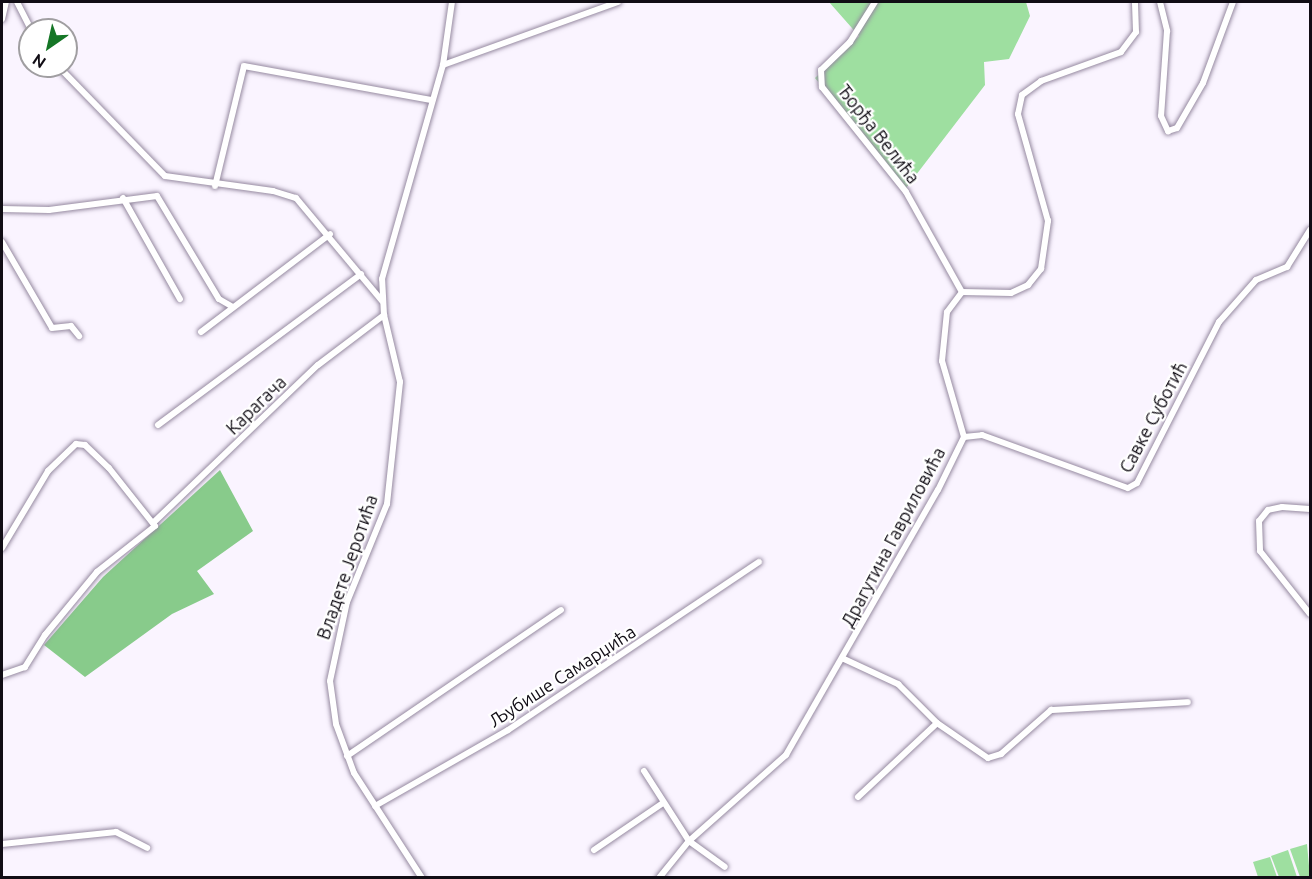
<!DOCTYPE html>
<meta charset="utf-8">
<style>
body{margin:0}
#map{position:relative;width:1312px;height:879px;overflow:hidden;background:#faf4ff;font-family:Ubuntu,sans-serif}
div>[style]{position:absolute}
.green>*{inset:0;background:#9edfa0}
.forest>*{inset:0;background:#88cb8b}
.roads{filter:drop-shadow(0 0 2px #968aa1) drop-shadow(0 0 2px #968aa1)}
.street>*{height:6px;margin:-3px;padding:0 3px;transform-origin:3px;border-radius:3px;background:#fff}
span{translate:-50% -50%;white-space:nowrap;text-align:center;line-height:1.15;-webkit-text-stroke:4.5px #fff;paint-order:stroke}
.street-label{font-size:18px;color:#110d15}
.frame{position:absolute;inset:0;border:3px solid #110d15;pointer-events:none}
.north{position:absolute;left:18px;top:18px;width:60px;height:60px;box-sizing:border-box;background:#fff;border:2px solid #a09ea1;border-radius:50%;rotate:214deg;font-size:16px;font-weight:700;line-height:24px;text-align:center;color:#110d15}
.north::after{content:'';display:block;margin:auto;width:21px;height:27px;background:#157626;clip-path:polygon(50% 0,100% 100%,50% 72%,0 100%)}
</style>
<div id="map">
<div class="green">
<div style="clip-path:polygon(829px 2px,1026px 2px,1030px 16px,1009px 59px,984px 62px,985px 85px,906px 188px,815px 78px,859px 36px)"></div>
<div style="clip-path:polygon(1307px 844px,1310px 877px,1300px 877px,1290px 849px)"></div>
<div style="clip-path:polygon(1288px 850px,1297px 877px,1279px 877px,1271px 856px)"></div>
<div style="clip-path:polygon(1270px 857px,1277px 877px,1258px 877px,1253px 862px)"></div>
</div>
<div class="forest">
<div style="clip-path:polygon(220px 470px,253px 531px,197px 571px,214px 594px,172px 614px,85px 677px,44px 645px,103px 577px)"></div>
</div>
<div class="roads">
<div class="street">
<div style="left:17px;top:2px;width:31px;rotate:63deg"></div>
<div style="left:875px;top:2px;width:47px;rotate:122deg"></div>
<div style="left:850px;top:42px;width:40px;rotate:136deg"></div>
<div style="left:821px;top:70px;width:17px;rotate:87deg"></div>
<div style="left:822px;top:87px;width:134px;rotate:51.3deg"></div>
<div style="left:906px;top:192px;width:115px;rotate:60.8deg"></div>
<div style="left:1160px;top:2px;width:30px;rotate:76deg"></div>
<div style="left:1167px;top:31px;width:85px;rotate:94deg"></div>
<div style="left:1161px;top:116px;width:17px;rotate:65deg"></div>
<div style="left:1168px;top:131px;width:9px;rotate:-18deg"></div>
<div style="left:1177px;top:128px;width:52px;rotate:-60deg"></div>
<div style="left:1203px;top:83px;width:86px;rotate:-69.7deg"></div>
<div style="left:2px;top:19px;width:17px;rotate:-77deg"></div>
<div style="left:443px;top:65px;width:186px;rotate:-19.8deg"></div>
<div style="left:58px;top:66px;width:153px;rotate:45.8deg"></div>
<div style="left:165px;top:176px;width:109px;rotate:7.9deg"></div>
<div style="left:273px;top:191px;width:24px;rotate:17deg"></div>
<div style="left:296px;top:198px;width:134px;rotate:50.1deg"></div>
<div style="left:215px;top:186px;width:123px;rotate:-76.4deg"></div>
<div style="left:244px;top:66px;width:190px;rotate:10.3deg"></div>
<div style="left:123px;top:198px;width:116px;rotate:60.6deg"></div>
<div style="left:2px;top:209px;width:47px;rotate:1.2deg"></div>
<div style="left:49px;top:210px;width:109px;rotate:-7.4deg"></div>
<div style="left:157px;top:196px;width:120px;rotate:59deg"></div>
<div style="left:219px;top:299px;width:16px;rotate:30deg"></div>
<div style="left:2px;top:242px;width:99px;rotate:59.8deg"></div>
<div style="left:52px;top:328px;width:19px;rotate:-6deg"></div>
<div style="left:71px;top:326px;width:13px;rotate:51deg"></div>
<div style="left:201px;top:332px;width:162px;rotate:-37.2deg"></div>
<div style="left:158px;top:425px;width:253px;rotate:-36.6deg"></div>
<div style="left:964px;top:437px;width:18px;rotate:-6deg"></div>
<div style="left:982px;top:435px;width:155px;rotate:20deg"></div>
<div style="left:1128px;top:488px;width:10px;rotate:-29deg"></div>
<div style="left:1137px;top:483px;width:181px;rotate:-63deg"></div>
<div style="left:1219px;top:322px;width:56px;rotate:-48.6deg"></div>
<div style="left:1256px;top:280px;width:34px;rotate:-23deg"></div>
<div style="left:1287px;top:267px;width:44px;rotate:-58.1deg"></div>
<div style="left:1310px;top:509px;width:28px;rotate:-176deg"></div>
<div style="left:1282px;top:507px;width:14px;rotate:168deg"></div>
<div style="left:1268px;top:510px;width:14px;rotate:129deg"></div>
<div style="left:1259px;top:521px;width:30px;rotate:88deg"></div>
<div style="left:1260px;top:551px;width:80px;rotate:51.6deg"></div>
<div style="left:153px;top:523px;width:228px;rotate:-43.8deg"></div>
<div style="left:318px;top:365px;width:83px;rotate:-37.1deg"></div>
<div style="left:2px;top:548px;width:90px;rotate:-59.1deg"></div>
<div style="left:48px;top:471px;width:39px;rotate:-44deg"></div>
<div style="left:76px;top:444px;width:9px;rotate:6deg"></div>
<div style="left:85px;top:445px;width:33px;rotate:44deg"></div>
<div style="left:109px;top:468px;width:74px;rotate:51.6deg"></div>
<div style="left:155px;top:526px;width:74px;rotate:141.6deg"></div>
<div style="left:97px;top:572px;width:82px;rotate:129.5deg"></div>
<div style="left:45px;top:635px;width:38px;rotate:122deg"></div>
<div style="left:25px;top:667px;width:24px;rotate:161deg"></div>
<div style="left:844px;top:659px;width:60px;rotate:24.8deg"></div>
<div style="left:898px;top:684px;width:55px;rotate:45deg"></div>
<div style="left:937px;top:723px;width:62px;rotate:34.5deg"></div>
<div style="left:988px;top:758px;width:14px;rotate:-17deg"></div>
<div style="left:1001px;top:754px;width:67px;rotate:-41.3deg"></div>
<div style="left:1051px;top:710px;width:137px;rotate:-3.3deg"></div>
<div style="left:347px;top:756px;width:259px;rotate:-34.3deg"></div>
<div style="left:644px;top:771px;width:83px;rotate:57.3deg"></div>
<div style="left:689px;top:841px;width:44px;rotate:35.8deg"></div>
<div style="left:858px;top:797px;width:108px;rotate:-43.1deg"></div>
<div style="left:375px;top:806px;width:153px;rotate:-29.7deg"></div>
<div style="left:508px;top:730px;width:302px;rotate:-33.8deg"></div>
<div style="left:2px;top:844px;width:115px;rotate:-6deg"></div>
<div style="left:116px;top:832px;width:35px;rotate:27deg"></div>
<div style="left:594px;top:850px;width:83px;rotate:-34.3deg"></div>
<div style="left:422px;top:878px;width:125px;rotate:-122.9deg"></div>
<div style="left:354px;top:773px;width:52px;rotate:-110.2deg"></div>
<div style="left:336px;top:724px;width:43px;rotate:-97.9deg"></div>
<div style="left:330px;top:681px;width:81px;rotate:-77.9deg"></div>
<div style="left:347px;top:602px;width:106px;rotate:-67.8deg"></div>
<div style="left:387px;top:504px;width:123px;rotate:-83.9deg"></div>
<div style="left:400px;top:382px;width:69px;rotate:-103.4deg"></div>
<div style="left:384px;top:315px;width:36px;rotate:-93deg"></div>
<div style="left:382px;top:279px;width:223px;rotate:-74.1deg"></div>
<div style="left:443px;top:65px;width:64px;rotate:-81.9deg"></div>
<div style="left:659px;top:878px;width:48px;rotate:-51deg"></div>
<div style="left:689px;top:841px;width:130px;rotate:-41.6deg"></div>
<div style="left:786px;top:755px;width:305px;rotate:-60.2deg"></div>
<div style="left:938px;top:490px;width:59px;rotate:-63.9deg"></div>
<div style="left:964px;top:437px;width:79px;rotate:-106.1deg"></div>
<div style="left:942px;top:361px;width:49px;rotate:-84.2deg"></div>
<div style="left:947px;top:312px;width:25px;rotate:-53deg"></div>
<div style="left:962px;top:292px;width:49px;rotate:1.2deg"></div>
<div style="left:1011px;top:293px;width:19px;rotate:-25deg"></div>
<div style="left:1028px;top:285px;width:21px;rotate:-51deg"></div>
<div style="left:1041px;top:269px;width:49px;rotate:-81.7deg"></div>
<div style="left:1048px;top:221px;width:111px;rotate:-105.7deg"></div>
<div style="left:1018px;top:114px;width:19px;rotate:-78deg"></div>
<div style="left:1022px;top:95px;width:24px;rotate:-36deg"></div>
<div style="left:1041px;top:81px;width:85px;rotate:-19.9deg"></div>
<div style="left:1121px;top:52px;width:25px;rotate:-53deg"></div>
<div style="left:1136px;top:32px;width:30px;rotate:-92deg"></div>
</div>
</div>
<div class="street-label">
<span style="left:879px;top:134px;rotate:52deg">Ђорђа Велића</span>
<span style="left:256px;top:405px;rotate:-44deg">Карагача</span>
<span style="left:1153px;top:417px;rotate:-62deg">Савке Суботић</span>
<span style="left:893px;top:537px;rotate:-62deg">Драгутина Гавриловића</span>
<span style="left:347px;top:567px;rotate:-71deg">Владете Јеротића</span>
<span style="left:562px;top:676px;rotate:-33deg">Љубише Самарџића</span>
</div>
<div class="frame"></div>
<div class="north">N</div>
</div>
